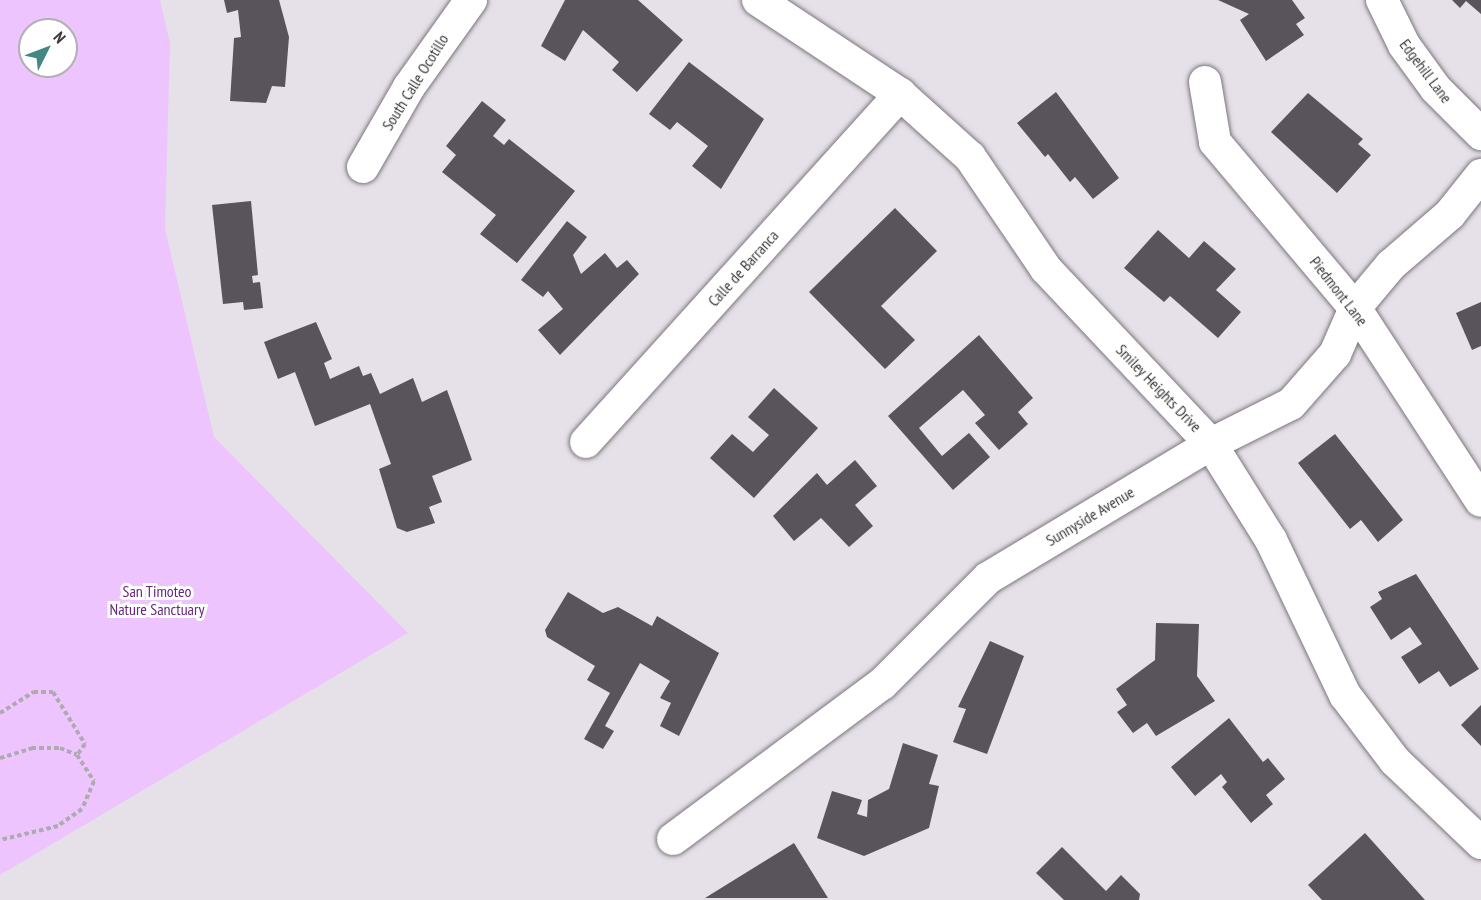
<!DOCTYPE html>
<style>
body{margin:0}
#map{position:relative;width:1481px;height:900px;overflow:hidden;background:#e6e1e9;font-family:"PT Sans Narrow",sans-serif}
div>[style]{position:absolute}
.green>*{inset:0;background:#edc4fe}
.building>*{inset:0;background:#59545b}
.path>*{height:4px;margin-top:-2px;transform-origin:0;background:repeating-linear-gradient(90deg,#aeaab0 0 4.5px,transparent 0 7.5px)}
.roads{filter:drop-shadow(0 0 2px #7c767e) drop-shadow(0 0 2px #7c767e)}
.minor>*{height:32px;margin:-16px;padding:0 16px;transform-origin:16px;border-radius:16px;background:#fff}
span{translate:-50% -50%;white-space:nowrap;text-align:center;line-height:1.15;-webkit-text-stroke:6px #fff;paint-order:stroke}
.street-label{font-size:16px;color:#3a383b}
.park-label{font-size:16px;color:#67257e}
.north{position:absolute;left:18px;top:18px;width:60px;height:60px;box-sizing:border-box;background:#fff;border:2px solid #b0afb1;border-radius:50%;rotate:48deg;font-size:16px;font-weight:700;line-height:24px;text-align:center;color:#3a383b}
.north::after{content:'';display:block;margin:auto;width:21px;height:27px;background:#428983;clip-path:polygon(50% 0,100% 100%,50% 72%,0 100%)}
</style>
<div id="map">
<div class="green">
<div style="clip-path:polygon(evenodd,0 0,160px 0,170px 43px,165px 229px,214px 437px,408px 633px,0 875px,0 0,30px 30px,66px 30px,66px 66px,30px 66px,30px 30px)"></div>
</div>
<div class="building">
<div style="clip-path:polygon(224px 0,279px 0,289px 37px,285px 87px,272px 86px,266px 103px,230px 101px,234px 38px,241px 37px,238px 10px,227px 13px)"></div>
<div style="clip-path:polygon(565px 0,638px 0,683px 40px,637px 92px,612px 70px,619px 62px,583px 30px,565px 61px,541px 46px)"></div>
<div style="clip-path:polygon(1218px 0,1292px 0,1305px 18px,1296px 24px,1304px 35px,1266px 61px,1240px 20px,1249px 14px)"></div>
<div style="clip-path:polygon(1452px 0,1481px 0,1481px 14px,1466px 1px,1460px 8px)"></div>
<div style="clip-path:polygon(689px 62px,764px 119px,721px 189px,692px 166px,708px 146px,677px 122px,670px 130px,649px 114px)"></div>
<div style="clip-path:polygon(1056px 92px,1119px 178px,1093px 199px,1075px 177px,1070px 182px,1048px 154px,1045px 157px,1017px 123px)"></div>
<div style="clip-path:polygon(1308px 93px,1363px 139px,1358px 144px,1371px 155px,1337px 193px,1271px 132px)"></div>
<div style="clip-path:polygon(482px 101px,506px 120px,493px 136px,504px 145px,509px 139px,575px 191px,517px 263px,480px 234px,496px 215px,442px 172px,456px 155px,446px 146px)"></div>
<div style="clip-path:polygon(251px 201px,258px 275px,252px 276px,253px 283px,260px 282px,263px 308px,244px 310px,243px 302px,223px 304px,212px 205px)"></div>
<div style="clip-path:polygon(895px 208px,937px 251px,881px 306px,915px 340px,885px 369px,809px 292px)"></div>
<div style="clip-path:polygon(567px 221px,587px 237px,573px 255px,581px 274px,605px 253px,617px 268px,627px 260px,639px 274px,560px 355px,538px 330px,563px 309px,548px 291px,543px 297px,521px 280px)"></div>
<div style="clip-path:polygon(1158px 230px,1189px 258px,1204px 241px,1236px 269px,1216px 290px,1241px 312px,1218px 338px,1170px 296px,1164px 302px,1124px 268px)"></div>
<div style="clip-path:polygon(1481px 302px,1481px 346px,1472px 350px,1456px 313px)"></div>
<div style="clip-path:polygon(316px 322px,332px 359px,324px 363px,330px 379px,359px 366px,363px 376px,371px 373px,380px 394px,413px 378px,422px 402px,447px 390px,472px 460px,432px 476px,442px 502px,429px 507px,435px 523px,407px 532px,397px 528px,379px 469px,391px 464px,370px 404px,315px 426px,295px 372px,278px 379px,264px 342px)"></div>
<div style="clip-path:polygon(979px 335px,1033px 398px,1018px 412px,1028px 424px,999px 450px,975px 423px,985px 415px,963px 390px,919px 428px,942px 456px,969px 433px,990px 457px,953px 490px,888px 416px)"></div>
<div style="clip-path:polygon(774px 388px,818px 428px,754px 498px,710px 458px,732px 434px,753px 452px,769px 435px,748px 417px)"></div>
<div style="clip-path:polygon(1335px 434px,1403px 520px,1378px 542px,1361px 520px,1350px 529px,1298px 463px)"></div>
<div style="clip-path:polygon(855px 460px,877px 486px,855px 505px,873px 526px,849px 547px,821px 518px,794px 541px,773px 516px,817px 473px,827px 485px)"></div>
<div style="clip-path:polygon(1416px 574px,1479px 669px,1450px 687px,1439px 671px,1419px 684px,1401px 657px,1422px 644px,1410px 627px,1391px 640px,1370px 607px,1382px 599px,1378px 592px)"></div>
<div style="clip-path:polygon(568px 592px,603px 613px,618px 607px,652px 626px,657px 616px,719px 653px,679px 736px,660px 726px,671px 703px,660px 698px,670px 681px,640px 663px,605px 726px,614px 731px,603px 749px,584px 739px,610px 693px,587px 680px,595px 666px,547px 637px,545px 630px)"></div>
<div style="clip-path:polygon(1156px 623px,1199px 624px,1197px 676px,1215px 701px,1156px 736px,1147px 723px,1133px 733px,1117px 712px,1127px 705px,1116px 689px,1155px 660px)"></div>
<div style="clip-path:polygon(990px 641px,1024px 656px,987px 754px,953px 742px,966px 709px,958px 707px)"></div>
<div style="clip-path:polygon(1481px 705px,1481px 746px,1461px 725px)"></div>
<div style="clip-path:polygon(1229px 718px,1263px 762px,1268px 758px,1285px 779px,1266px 795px,1273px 804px,1251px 823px,1222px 787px,1227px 782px,1221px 774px,1195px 796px,1171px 767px)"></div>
<div style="clip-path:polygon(903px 743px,938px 755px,929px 784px,939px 786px,929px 828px,864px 856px,817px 838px,832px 791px,862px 800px,857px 814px,867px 817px,868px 800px,889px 789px)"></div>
<div style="clip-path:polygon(1365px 833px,1425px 900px,1322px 900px,1308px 885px)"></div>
<div style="clip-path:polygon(794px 843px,828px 898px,705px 898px)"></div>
<div style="clip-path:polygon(1062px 847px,1106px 891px,1121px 875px,1140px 894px,1139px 900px,1064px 900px,1036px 873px)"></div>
</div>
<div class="path">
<div style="left:0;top:713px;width:40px;rotate:-32deg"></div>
<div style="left:34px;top:692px;width:19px"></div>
<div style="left:53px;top:692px;width:61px;rotate:58.4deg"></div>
<div style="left:85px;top:744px;width:14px;rotate:126deg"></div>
<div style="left:0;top:758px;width:34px;rotate:-17deg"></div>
<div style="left:32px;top:748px;width:28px"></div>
<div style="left:60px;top:748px;width:18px;rotate:22deg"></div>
<div style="left:77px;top:755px;width:31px;rotate:57deg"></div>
<div style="left:94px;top:781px;width:30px;rotate:113deg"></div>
<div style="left:82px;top:809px;width:29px;rotate:145deg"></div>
<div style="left:58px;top:826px;width:60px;rotate:166.4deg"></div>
</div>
<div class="roads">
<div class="minor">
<div style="left:758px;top:0;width:170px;rotate:33.5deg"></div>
<div style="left:900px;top:94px;width:94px;rotate:42deg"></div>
<div style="left:970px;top:157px;width:135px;rotate:55.8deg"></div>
<div style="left:1046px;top:269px;width:241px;rotate:46.7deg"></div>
<div style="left:1211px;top:444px;width:113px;rotate:58deg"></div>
<div style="left:1271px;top:540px;width:172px;rotate:64.5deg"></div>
<div style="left:1345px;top:695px;width:83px;rotate:52.9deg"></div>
<div style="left:1395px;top:761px;width:119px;rotate:43.6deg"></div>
<div style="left:1382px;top:0;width:50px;rotate:63.9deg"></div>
<div style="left:1404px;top:45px;width:54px;rotate:54deg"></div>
<div style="left:1436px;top:89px;width:64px;rotate:45deg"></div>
<div style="left:1205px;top:82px;width:61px;rotate:80.5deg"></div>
<div style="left:1215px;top:142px;width:217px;rotate:49.9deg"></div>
<div style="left:1355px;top:308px;width:230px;rotate:56.9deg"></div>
<div style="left:363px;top:167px;width:92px;rotate:-60.1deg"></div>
<div style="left:409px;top:87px;width:107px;rotate:-54.5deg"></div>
<div style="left:586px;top:442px;width:469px;rotate:-47.9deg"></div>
<div style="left:673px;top:839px;width:260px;rotate:-36.6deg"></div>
<div style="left:882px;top:684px;width:150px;rotate:-45deg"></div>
<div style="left:988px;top:578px;width:260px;rotate:-31deg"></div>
<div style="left:1211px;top:444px;width:89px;rotate:-26.6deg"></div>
<div style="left:1291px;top:404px;width:67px;rotate:-48.7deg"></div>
<div style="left:1335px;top:354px;width:50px;rotate:-66.5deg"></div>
<div style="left:1355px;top:308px;width:56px;rotate:-50.1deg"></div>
<div style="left:1391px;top:265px;width:78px;rotate:-40.8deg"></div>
<div style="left:1450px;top:214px;width:50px;rotate:-51.5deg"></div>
</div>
</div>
<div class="street-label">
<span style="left:1426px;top:71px;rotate:53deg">Edgehill Lane</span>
<span style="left:415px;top:82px;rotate:-58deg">South Calle Ocotillo</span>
<span style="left:743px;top:268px;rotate:-48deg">Calle de Barranca</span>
<span style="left:1339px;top:291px;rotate:52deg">Piedmont Lane</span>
<span style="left:1159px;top:388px;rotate:46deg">Smiley Heights Drive</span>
<span style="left:1090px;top:516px;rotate:-31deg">Sunnyside Avenue</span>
</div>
<div class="park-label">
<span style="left:157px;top:600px">San Timoteo<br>Nature Sanctuary</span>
</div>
<div class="north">N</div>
</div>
